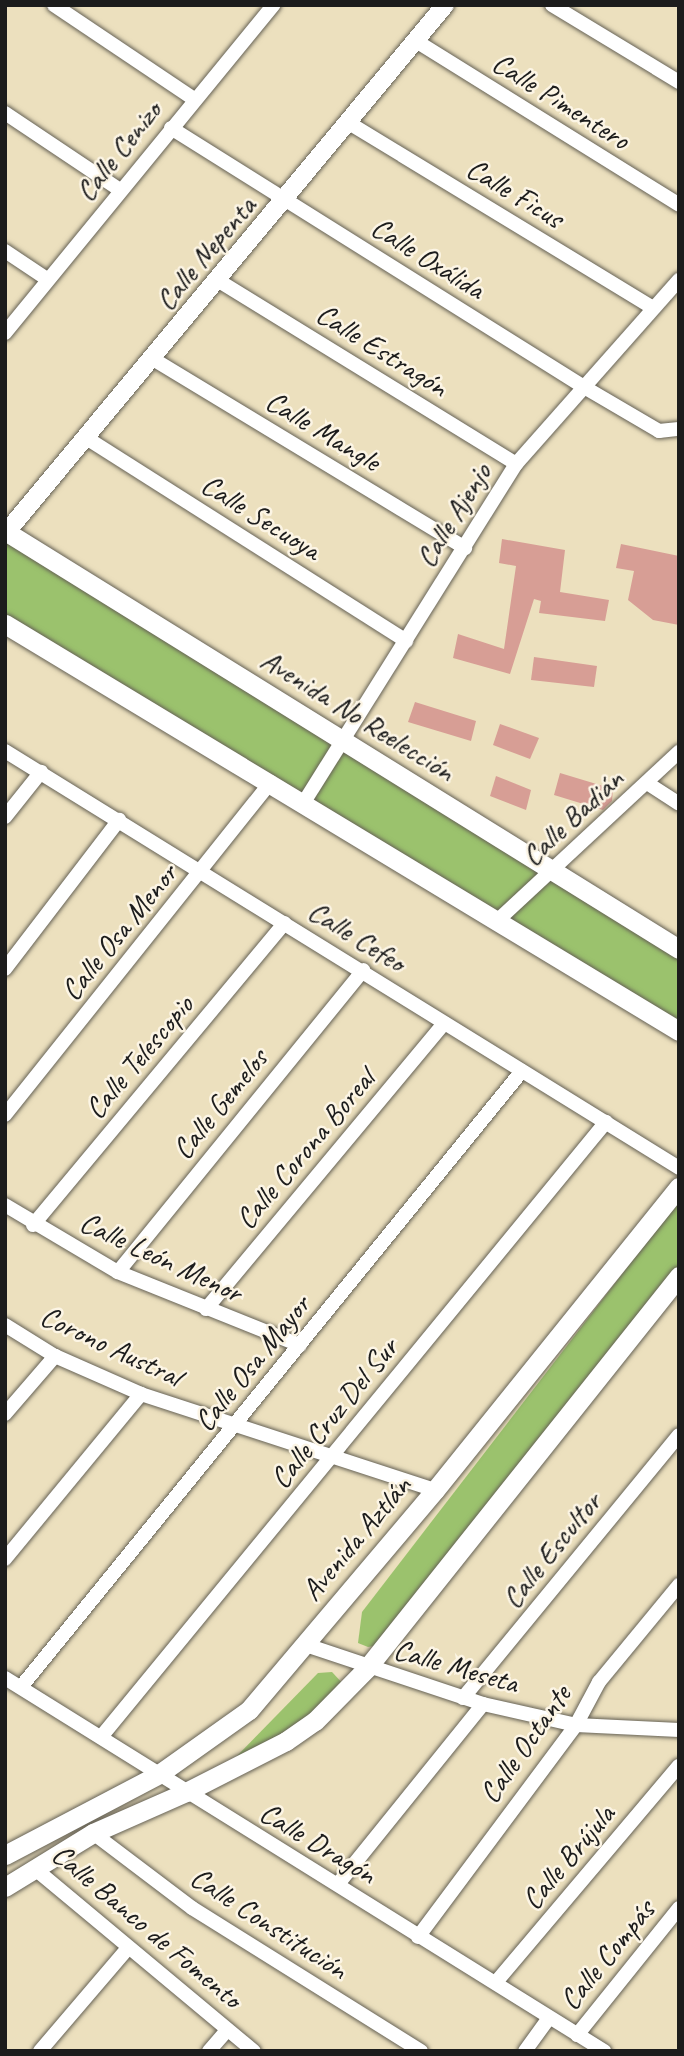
<!DOCTYPE html>
<meta charset="utf-8">
<style>
body{margin:0}
#map{position:relative;width:684px;height:2056px;overflow:hidden;background:#ece0be;font-family:Caveat,sans-serif}
div>[style]{position:absolute}
.green>*{inset:0;background:#9bc26d}
.building>*{inset:0;background:#d79e95}
.roads{filter:drop-shadow(0 0 2px #656155) drop-shadow(0 0 2px #656155)}
.minor>*{height:14px;margin:-7px;padding:0 7px;transform-origin:7px;border-radius:7px;background:#fff}
.tertiary>*{height:18px;margin:-9px;padding:0 9px;transform-origin:9px;border-radius:9px;background:#fff}
.secondary>*{height:19px;margin:-9.5px;padding:0 9.5px;transform-origin:9.5px;border-radius:9.5px;background:#fff}
span{translate:-50% -50%;white-space:nowrap;text-align:center;line-height:1.15;-webkit-text-stroke:5px #fcf5e5;paint-order:stroke}
.street-label{font-size:30px;color:#1c1c1c}
.frame{position:absolute;inset:0;border:7px solid #1c1c1c;pointer-events:none}
</style>
<div id="map">
<div class="green">
<div style="clip-path:polygon(5px 531px,679px 951px,679px 1031px,5px 624px)"></div>
<div style="clip-path:polygon(679px 1200px,679px 1265px,385px 1644px,368px 1647px,358px 1643px,362px 1612px)"></div>
<div style="clip-path:polygon(332px 1672px,345px 1686px,299px 1724px,231px 1762px,318px 1673px)"></div>
</div>
<div class="building">
<div style="clip-path:polygon(502px 539px,565px 550px,560px 592px,609px 600px,605px 621px,539px 613px,541px 601px,534px 599px,510px 674px,453px 658px,458px 634px,504px 649px,516px 566px,499px 563px)"></div>
<div style="clip-path:polygon(621px 544px,679px 556px,679px 625px,653px 620px,628px 600px,634px 571px,616px 568px)"></div>
<div style="clip-path:polygon(534px 657px,597px 666px,594px 687px,531px 680px)"></div>
<div style="clip-path:polygon(415px 702px,476px 721px,471px 741px,408px 722px)"></div>
<div style="clip-path:polygon(500px 724px,539px 738px,530px 759px,493px 745px)"></div>
<div style="clip-path:polygon(560px 773px,613px 789px,612px 801px,603px 810px,554px 795px)"></div>
<div style="clip-path:polygon(496px 776px,531px 790px,526px 810px,490px 796px)"></div>
</div>
<div class="roads">
<div class="minor">
<div style="left:54px;top:5px;width:169px;rotate:33.9deg"></div>
<div style="left:552px;top:5px;width:149px;rotate:31.2deg"></div>
<div style="left:416px;top:41px;width:310px;rotate:31.9deg"></div>
<div style="left:5px;top:113px;width:138px;rotate:33.8deg"></div>
<div style="left:349px;top:123px;width:356px;rotate:31.3deg"></div>
<div style="left:171px;top:128px;width:487px;rotate:32.1deg"></div>
<div style="left:584px;top:387px;width:87px;rotate:30.4deg"></div>
<div style="left:659px;top:431px;width:20px;rotate:-6deg"></div>
<div style="left:5px;top:251px;width:50px;rotate:33.7deg"></div>
<div style="left:219px;top:281px;width:349px;rotate:31.6deg"></div>
<div style="left:5px;top:333px;width:424px;rotate:-50.7deg"></div>
<div style="left:153px;top:359px;width:365px;rotate:31.2deg"></div>
<div style="left:88px;top:439px;width:377px;rotate:32.4deg"></div>
<div style="left:5px;top:751px;width:793px;rotate:31.74deg"></div>
<div style="left:647px;top:783px;width:38px;rotate:33deg"></div>
<div style="left:304px;top:802px;width:399px;rotate:-57.9deg"></div>
<div style="left:516px;top:464px;width:246px;rotate:-48.5deg"></div>
<div style="left:5px;top:817px;width:58px;rotate:-51.3deg"></div>
<div style="left:499px;top:919px;width:246px;rotate:-42.9deg"></div>
<div style="left:5px;top:969px;width:188px;rotate:-52.6deg"></div>
<div style="left:5px;top:1115px;width:426px;rotate:-51.4deg"></div>
<div style="left:5px;top:1205px;width:131px;rotate:30.7deg"></div>
<div style="left:118px;top:1272px;width:196px;rotate:21.9deg"></div>
<div style="left:33px;top:1225px;width:393px;rotate:-50.2deg"></div>
<div style="left:118px;top:1272px;width:389px;rotate:-50.9deg"></div>
<div style="left:206px;top:1309px;width:372px;rotate:-50.2deg"></div>
<div style="left:5px;top:1325px;width:59px;rotate:31.8deg"></div>
<div style="left:55px;top:1356px;width:94px;rotate:23.8deg"></div>
<div style="left:141px;top:1394px;width:309px;rotate:18.1deg"></div>
<div style="left:5px;top:1414px;width:77px;rotate:-49.2deg"></div>
<div style="left:5px;top:1559px;width:214px;rotate:-50.5deg"></div>
<div style="left:306px;top:1645px;width:187px;rotate:18.4deg"></div>
<div style="left:483px;top:1704px;width:95px;rotate:12.7deg"></div>
<div style="left:576px;top:1725px;width:103px;rotate:2.8deg"></div>
<div style="left:5px;top:1678px;width:706px;rotate:31.91deg"></div>
<div style="left:21px;top:1687px;width:794px;rotate:-50.88deg"></div>
<div style="left:463px;top:1698px;width:340px;rotate:-50.6deg"></div>
<div style="left:101px;top:1737px;width:796px;rotate:-50.61deg"></div>
<div style="left:93px;top:1833px;width:124px;rotate:37.1deg"></div>
<div style="left:192px;top:1908px;width:270px;rotate:32deg"></div>
<div style="left:34px;top:1868px;width:286px;rotate:39.8deg"></div>
<div style="left:338px;top:1884px;width:231px;rotate:-51.1deg"></div>
<div style="left:418px;top:1937px;width:264px;rotate:-53.3deg"></div>
<div style="left:576px;top:1725px;width:49px;rotate:-61.9deg"></div>
<div style="left:599px;top:1682px;width:126px;rotate:-50.5deg"></div>
<div style="left:497px;top:1981px;width:282px;rotate:-49.8deg"></div>
<div style="left:577px;top:2035px;width:163px;rotate:-51.2deg"></div>
<div style="left:40px;top:2051px;width:135px;rotate:-49.5deg"></div>
<div style="left:209px;top:2051px;width:28px;rotate:-49deg"></div>
<div style="left:525px;top:2051px;width:39px;rotate:-54deg"></div>
</div>
<div class="tertiary">
<div style="left:5px;top:534px;width:688px;rotate:-50.25deg"></div>
</div>
<div class="secondary">
<div style="left:5px;top:531px;width:793px;rotate:31.81deg"></div>
<div style="left:5px;top:624px;width:787px;rotate:31.13deg"></div>
<div style="left:5px;top:1855px;width:174px;rotate:-27.7deg"></div>
<div style="left:159px;top:1774px;width:110px;rotate:-35.4deg"></div>
<div style="left:249px;top:1710px;width:288px;rotate:-49.8deg"></div>
<div style="left:435px;top:1490px;width:389px;rotate:-51.2deg"></div>
<div style="left:5px;top:1887px;width:103px;rotate:-31.5deg"></div>
<div style="left:93px;top:1833px;width:102px;rotate:-23.8deg"></div>
<div style="left:186px;top:1792px;width:112px;rotate:-27deg"></div>
<div style="left:286px;top:1741px;width:35px;rotate:-35deg"></div>
<div style="left:315px;top:1721px;width:74px;rotate:-45.5deg"></div>
<div style="left:367px;top:1668px;width:501px;rotate:-51.48deg"></div>
</div>
</div>
<div class="street-label">
<span style="left:561px;top:101px;rotate:32deg">Calle Pimentero</span>
<span style="left:118px;top:151px;rotate:-51deg">Calle Cenizo</span>
<span style="left:515px;top:193px;rotate:31deg">Calle Ficus</span>
<span style="left:205px;top:253px;rotate:-50deg">Calle Nepenta</span>
<span style="left:428px;top:258px;rotate:32deg">Calle Oxálida</span>
<span style="left:382px;top:350px;rotate:32deg">Calle Estragón</span>
<span style="left:323px;top:431px;rotate:31deg">Calle Mangle</span>
<span style="left:453px;top:515px;rotate:-58deg">Calle Ajenjo</span>
<span style="left:261px;top:517px;rotate:32deg">Calle Secuoya</span>
<span style="left:358px;top:715px;rotate:32deg">Avenida No Reelección</span>
<span style="left:572px;top:817px;rotate:-43deg">Calle Badián</span>
<span style="left:119px;top:932px;rotate:-51deg">Calle Osa Menor</span>
<span style="left:357px;top:936px;rotate:32deg">Calle Cefeo</span>
<span style="left:139px;top:1057px;rotate:-50deg">Calle Telescopio</span>
<span style="left:220px;top:1104px;rotate:-51deg">Calle Gemelos</span>
<span style="left:305px;top:1149px;rotate:-50deg">Calle Corona Boreal</span>
<span style="left:161px;top:1257px;rotate:25deg">Calle León Menor</span>
<span style="left:111px;top:1346px;rotate:25deg">Corono Austral</span>
<span style="left:252px;top:1363px;rotate:-51deg">Calle Osa Mayor</span>
<span style="left:334px;top:1413px;rotate:-51deg">Calle Cruz Del Sur</span>
<span style="left:356px;top:1538px;rotate:-50deg">Avenida Aztlán</span>
<span style="left:551px;top:1550px;rotate:-51deg">Calle Escultor</span>
<span style="left:456px;top:1666px;rotate:16deg">Calle Meseta</span>
<span style="left:525px;top:1744px;rotate:-55deg">Calle Octante</span>
<span style="left:318px;top:1843px;rotate:31deg">Calle Dragón</span>
<span style="left:568px;top:1857px;rotate:-50deg">Calle Brújula</span>
<span style="left:269px;top:1923px;rotate:33deg">Calle Constitución</span>
<span style="left:147px;top:1926px;rotate:40deg">Calle Banco de Fomento</span>
<span style="left:607px;top:1955px;rotate:-51deg">Calle Compás</span>
</div>
<div class="frame"></div>
</div>
